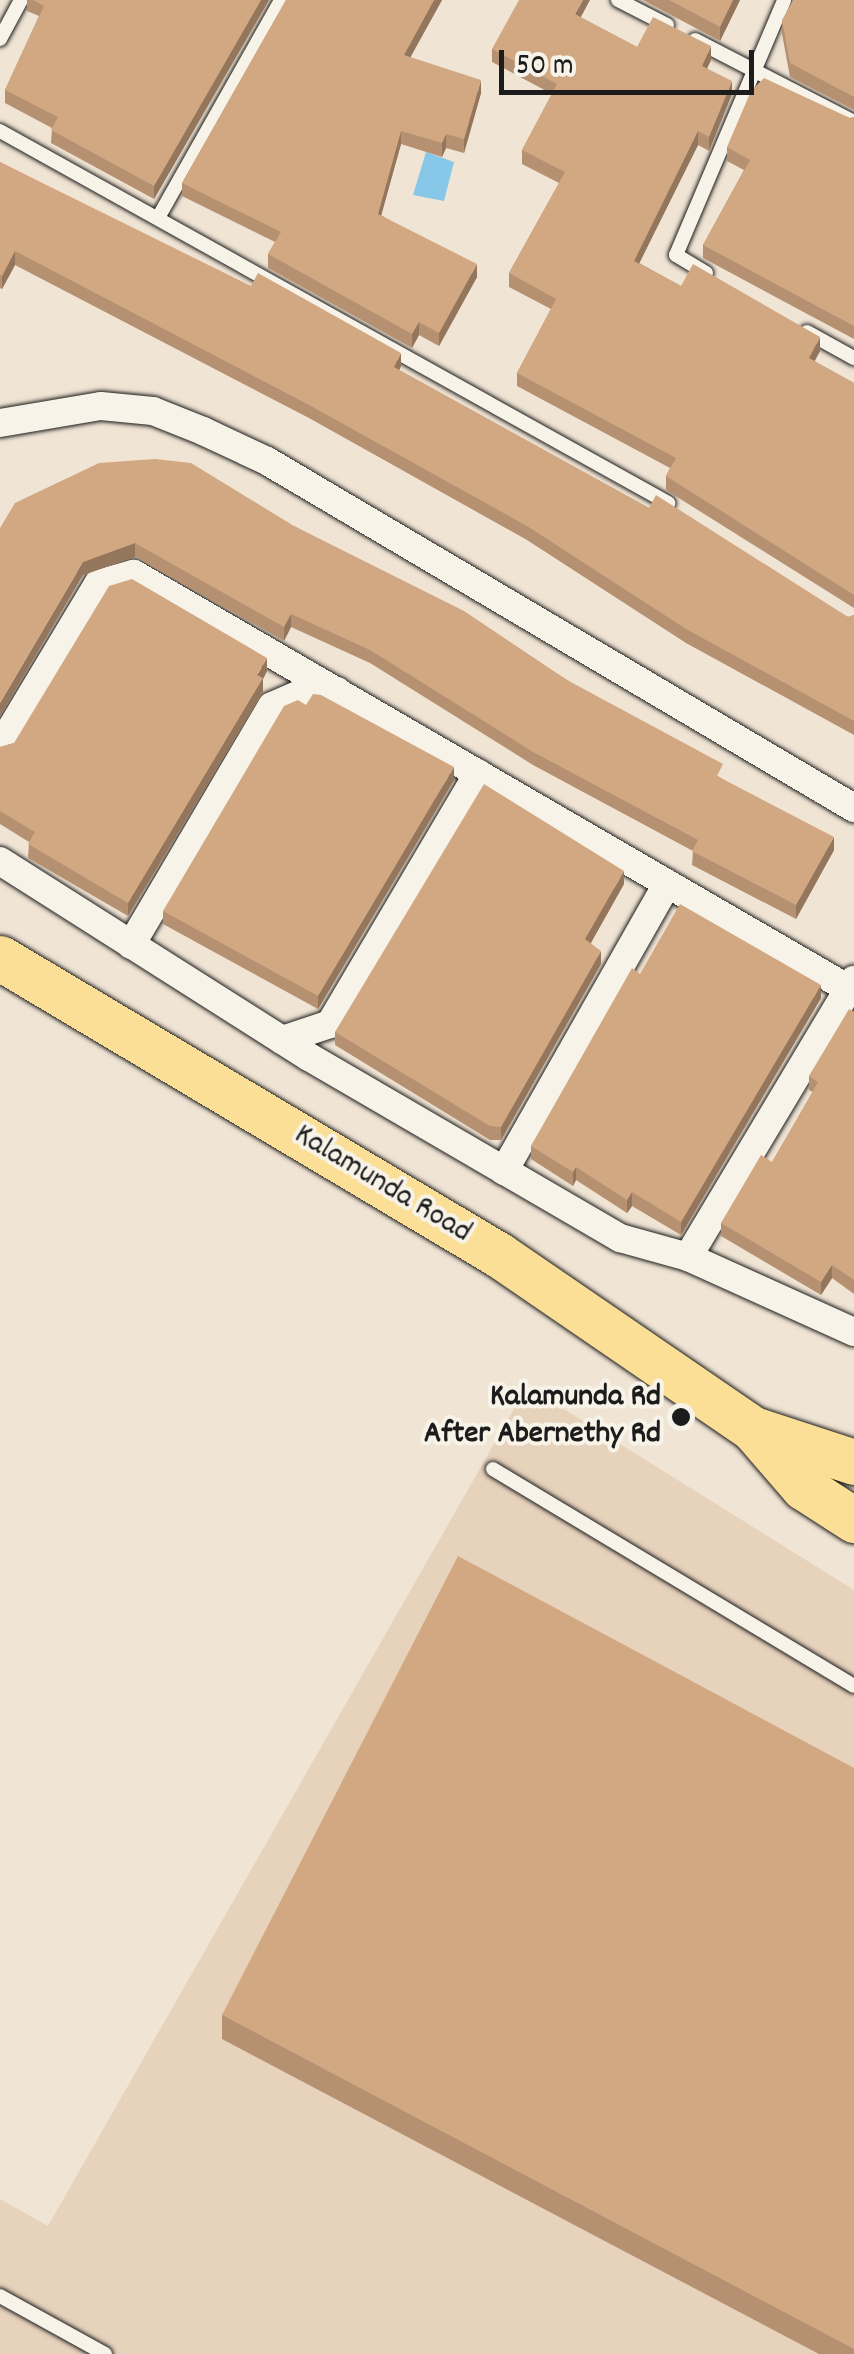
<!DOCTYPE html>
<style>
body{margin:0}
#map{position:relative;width:854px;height:2354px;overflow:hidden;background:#f0e4d4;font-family:Dekko,sans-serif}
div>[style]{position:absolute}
.built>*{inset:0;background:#e7d2bc}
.water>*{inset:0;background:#87c7e8}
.roads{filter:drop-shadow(0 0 2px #1c1c1c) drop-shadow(0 0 2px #1c1c1c)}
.lane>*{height:14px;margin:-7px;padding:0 7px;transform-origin:7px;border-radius:7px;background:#f7f3e8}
.street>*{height:28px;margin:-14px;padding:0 14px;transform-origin:14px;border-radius:14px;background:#f7f3e8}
.primary>*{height:45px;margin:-22.5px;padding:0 22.5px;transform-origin:22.5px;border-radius:22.5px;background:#fbdf96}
.wall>*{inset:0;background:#b59071}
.shaded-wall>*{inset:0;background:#93765c}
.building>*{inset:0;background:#d2a883}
.dots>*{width:28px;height:28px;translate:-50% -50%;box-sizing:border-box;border:5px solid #f7f3e8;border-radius:50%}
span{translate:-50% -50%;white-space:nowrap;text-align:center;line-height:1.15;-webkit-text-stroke:8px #f7f3e8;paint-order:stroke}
.street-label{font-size:32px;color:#1c1c1c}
.poi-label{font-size:32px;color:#1c1c1c;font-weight:700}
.right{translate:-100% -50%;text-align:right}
.scale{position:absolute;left:499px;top:50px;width:255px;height:45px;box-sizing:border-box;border:5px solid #1c1c1c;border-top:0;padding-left:12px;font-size:30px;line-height:35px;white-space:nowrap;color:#1c1c1c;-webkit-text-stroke:8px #f7f3e8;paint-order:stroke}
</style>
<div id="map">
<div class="built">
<div style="clip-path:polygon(527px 1386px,854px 1590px,854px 2354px,0 2354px,0 2199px,48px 2226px)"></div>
</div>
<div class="water">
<div style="clip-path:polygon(426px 152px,454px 162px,444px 201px,413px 195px)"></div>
</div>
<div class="roads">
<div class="lane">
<div style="left:618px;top:0;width:55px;rotate:27deg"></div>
<div style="left:0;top:39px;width:44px;rotate:-61.7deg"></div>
<div style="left:695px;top:40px;width:179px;rotate:27.3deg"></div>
<div style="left:0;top:131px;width:765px;rotate:29.11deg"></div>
<div style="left:159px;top:216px;width:248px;rotate:-60.5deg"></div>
<div style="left:706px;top:273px;width:35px;rotate:-149deg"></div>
<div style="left:676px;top:255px;width:277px;rotate:-67deg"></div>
<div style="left:807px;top:332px;width:54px;rotate:29deg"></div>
<div style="left:493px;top:1469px;width:421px;rotate:31deg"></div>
<div style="left:0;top:2296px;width:120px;rotate:28.9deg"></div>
</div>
<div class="street">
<div style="left:0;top:423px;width:102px;rotate:-9.6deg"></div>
<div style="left:101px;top:406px;width:52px;rotate:5.5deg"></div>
<div style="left:153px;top:411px;width:54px;rotate:21.8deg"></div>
<div style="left:203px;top:431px;width:71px;rotate:25.1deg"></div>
<div style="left:267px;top:461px;width:682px;rotate:30.59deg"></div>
<div style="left:0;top:747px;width:190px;rotate:-59deg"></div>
<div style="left:98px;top:584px;width:37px;rotate:-16deg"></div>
<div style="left:134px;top:574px;width:833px;rotate:30.14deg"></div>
<div style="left:0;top:861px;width:366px;rotate:32.4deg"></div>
<div style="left:309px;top:1057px;width:360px;rotate:30.2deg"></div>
<div style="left:620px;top:1238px;width:71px;rotate:15.6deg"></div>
<div style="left:688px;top:1257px;width:182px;rotate:24.3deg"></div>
<div style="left:131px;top:945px;width:277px;rotate:-59.5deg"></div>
<div style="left:272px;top:706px;width:40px;rotate:-23.4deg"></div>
<div style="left:309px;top:690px;width:28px;rotate:2deg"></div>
<div style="left:282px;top:1040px;width:51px;rotate:-18.4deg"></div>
<div style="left:330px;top:1024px;width:291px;rotate:-59.4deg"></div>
<div style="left:504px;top:1171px;width:330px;rotate:-60.4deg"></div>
<div style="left:688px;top:1257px;width:323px;rotate:-59.1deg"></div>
</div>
<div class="primary">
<div style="left:0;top:958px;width:581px;rotate:30.76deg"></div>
<div style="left:499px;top:1255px;width:308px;rotate:34.4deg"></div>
<div style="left:753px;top:1429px;width:77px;rotate:49.2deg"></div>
<div style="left:803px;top:1487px;width:61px;rotate:32.9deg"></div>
<div style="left:753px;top:1429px;width:106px;rotate:18.1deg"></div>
</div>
</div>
<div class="wall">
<div style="clip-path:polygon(27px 0,269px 0,154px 199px,51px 143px,52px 128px,5px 103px,5px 90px,39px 16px,27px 11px)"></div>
<div style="clip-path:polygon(286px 0,442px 0,410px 57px,481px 93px,464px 153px,446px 148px,442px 157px,401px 144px,381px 215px,477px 277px,439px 346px,419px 335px,412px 348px,268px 268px,268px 254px,275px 242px,182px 196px,182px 183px)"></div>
<div style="clip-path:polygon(643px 0,740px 0,720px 41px)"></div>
<div style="clip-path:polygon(854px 0,854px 110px,790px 77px,782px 34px,782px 20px)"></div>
<div style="clip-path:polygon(580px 17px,637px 47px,711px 60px,707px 68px,732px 94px,709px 151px,698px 145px,639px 263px,681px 286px,820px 351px,814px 361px,854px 383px,854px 608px,666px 490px,666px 476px,670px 468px,517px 386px,517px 373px,551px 309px,509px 287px,509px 273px,559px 183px,522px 164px,522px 150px,552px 94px,492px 62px,492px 49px)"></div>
<div style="clip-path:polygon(854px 117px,854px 339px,703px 258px,703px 245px,744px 170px,727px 161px,727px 147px)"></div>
<div style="clip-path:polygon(0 162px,401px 366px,399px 370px,649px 508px,848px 617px,854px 615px,854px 735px,686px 643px,527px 540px,309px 418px,15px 265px,2px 289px,0 288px)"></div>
<div style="clip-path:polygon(294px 526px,567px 680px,834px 850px,796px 919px,692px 865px,693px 851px,533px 765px,370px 663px,291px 627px,284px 641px,135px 557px,83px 575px,0 528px)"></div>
<div style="clip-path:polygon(267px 671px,263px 679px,263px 692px,128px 916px,28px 858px,29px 842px,0 824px,0 747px)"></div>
<div style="clip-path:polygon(454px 780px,318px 1009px,163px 924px,163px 911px)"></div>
<div style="clip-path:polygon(624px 884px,591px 943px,601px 964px,501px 1140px,490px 1140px,335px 1045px,335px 1032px)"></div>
<div style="clip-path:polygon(640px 974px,821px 998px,681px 1235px,632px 1206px,627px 1213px,576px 1180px,573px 1186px,531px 1159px,531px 1146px)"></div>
<div style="clip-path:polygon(854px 1012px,854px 1294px,832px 1278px,821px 1295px,721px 1236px,721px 1223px,772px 1162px,813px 1092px,809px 1090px,809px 1076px)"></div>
<div style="clip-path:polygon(854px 1768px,854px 2354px,819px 2354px,222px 2039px,222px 2015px)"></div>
</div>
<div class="shaded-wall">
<div style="clip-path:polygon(261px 0,269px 0,154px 199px,154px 186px)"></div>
<div style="clip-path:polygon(434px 0,442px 0,404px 69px,404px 55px)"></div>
<div style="clip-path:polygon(583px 0,590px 0,575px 28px,575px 14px)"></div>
<div style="clip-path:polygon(733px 0,740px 0,720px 41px,720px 27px)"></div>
<div style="clip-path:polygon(711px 46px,711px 60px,702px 79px,702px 66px)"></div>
<div style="clip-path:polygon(481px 80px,481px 93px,464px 153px,464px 139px)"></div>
<div style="clip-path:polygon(732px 81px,732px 94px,709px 151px,709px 137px)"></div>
<div style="clip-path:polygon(401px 131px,401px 144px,378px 227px,378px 214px)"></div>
<div style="clip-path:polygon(698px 131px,698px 145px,634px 274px,634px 261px)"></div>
<div style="clip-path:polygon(446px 134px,446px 148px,442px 157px,442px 143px)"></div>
<div style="clip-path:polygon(15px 251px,15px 265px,2px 289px,2px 276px)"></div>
<div style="clip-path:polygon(477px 264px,477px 277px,439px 346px,439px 333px)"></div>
<div style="clip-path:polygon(419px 322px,419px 335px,412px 348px,412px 334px)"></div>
<div style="clip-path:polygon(820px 337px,820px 351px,809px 372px,809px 358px)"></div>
<div style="clip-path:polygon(401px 353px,401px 366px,394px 381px,394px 367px)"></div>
<div style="clip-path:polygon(135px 543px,135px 557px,83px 575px,0 716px,0 703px,83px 562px)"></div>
<div style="clip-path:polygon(291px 614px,291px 627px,284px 641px,284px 627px)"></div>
<div style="clip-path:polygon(267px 658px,267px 671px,263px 679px,263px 692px,128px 916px,128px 903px)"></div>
<div style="clip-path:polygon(454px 767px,454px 780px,318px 1009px,318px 996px)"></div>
<div style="clip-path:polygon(834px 837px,834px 850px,796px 919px,796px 905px)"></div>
<div style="clip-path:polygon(624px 871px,624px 884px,585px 953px,585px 939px)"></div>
<div style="clip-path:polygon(601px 951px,601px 964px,501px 1140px,501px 1127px)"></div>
<div style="clip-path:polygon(821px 985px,821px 998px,681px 1235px,681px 1222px)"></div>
<div style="clip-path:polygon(576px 1167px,576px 1180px,573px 1186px,573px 1172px)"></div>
<div style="clip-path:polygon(632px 1192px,632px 1206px,627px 1213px,627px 1200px)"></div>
<div style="clip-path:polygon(832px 1265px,832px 1278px,821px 1295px,821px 1282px)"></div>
</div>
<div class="building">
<div style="clip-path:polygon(33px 0,261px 0,154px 186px,51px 130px,58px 117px,5px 90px,44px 6px)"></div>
<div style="clip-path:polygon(286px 0,434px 0,404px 55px,481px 80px,464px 139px,446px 134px,442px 143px,401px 131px,378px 214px,477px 264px,439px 333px,419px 322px,412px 334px,268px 254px,281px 232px,182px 183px)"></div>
<div style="clip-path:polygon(519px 0,583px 0,575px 14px,637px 47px,653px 17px,711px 46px,702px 66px,732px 81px,709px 137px,698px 131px,634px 261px,681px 286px,693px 264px,820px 337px,809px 358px,854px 383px,854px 595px,666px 476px,676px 458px,517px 373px,556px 299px,509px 273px,565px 172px,522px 150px,557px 84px,492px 49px)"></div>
<div style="clip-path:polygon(669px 0,733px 0,720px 27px)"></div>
<div style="clip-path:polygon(793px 0,854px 0,854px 97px,790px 63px,782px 20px)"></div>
<div style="clip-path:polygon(764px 78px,850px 118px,854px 117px,854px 326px,703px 245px,750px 160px,727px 147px,751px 91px)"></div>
<div style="clip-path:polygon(0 162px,251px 286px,258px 273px,401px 353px,394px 367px,649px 508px,656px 495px,848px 617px,854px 615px,854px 721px,686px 629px,527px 526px,309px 405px,15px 251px,2px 276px,0 275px)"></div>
<div style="clip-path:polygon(155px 459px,191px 463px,294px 526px,464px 611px,567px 680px,723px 764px,717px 776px,834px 837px,796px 905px,692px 851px,698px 840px,533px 752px,370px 650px,291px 614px,284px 627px,135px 543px,83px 562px,0 703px,0 528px,15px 503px,99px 463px)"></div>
<div style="clip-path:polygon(132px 579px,267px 658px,257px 675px,263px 678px,128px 903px,28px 844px,35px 832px,0 811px,0 747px,14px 743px,109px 586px)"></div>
<div style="clip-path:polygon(313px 694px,321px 695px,454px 767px,318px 996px,163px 911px,284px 706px,298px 700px,306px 705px)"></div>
<div style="clip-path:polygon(484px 784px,624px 871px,585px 939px,601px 951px,501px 1127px,490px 1126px,335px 1032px)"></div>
<div style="clip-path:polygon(680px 904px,821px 985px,681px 1222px,632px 1192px,627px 1200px,576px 1167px,573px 1172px,531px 1146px,632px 968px,640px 974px)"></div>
<div style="clip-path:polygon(849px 1009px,854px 1012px,854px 1280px,832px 1265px,821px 1282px,721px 1223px,761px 1155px,772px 1162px,818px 1082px,809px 1076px)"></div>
<div style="clip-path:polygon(458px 1556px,854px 1768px,854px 2349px,222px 2015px)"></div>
</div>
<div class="dots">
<div style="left:681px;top:1417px;background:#1c1c1c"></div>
</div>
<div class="street-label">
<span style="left:382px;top:1185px;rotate:31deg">Kalamunda Road</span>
</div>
<div class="poi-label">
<span class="right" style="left:661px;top:1417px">Kalamunda Rd<br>After Abernethy Rd</span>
</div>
<div class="scale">50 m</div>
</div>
